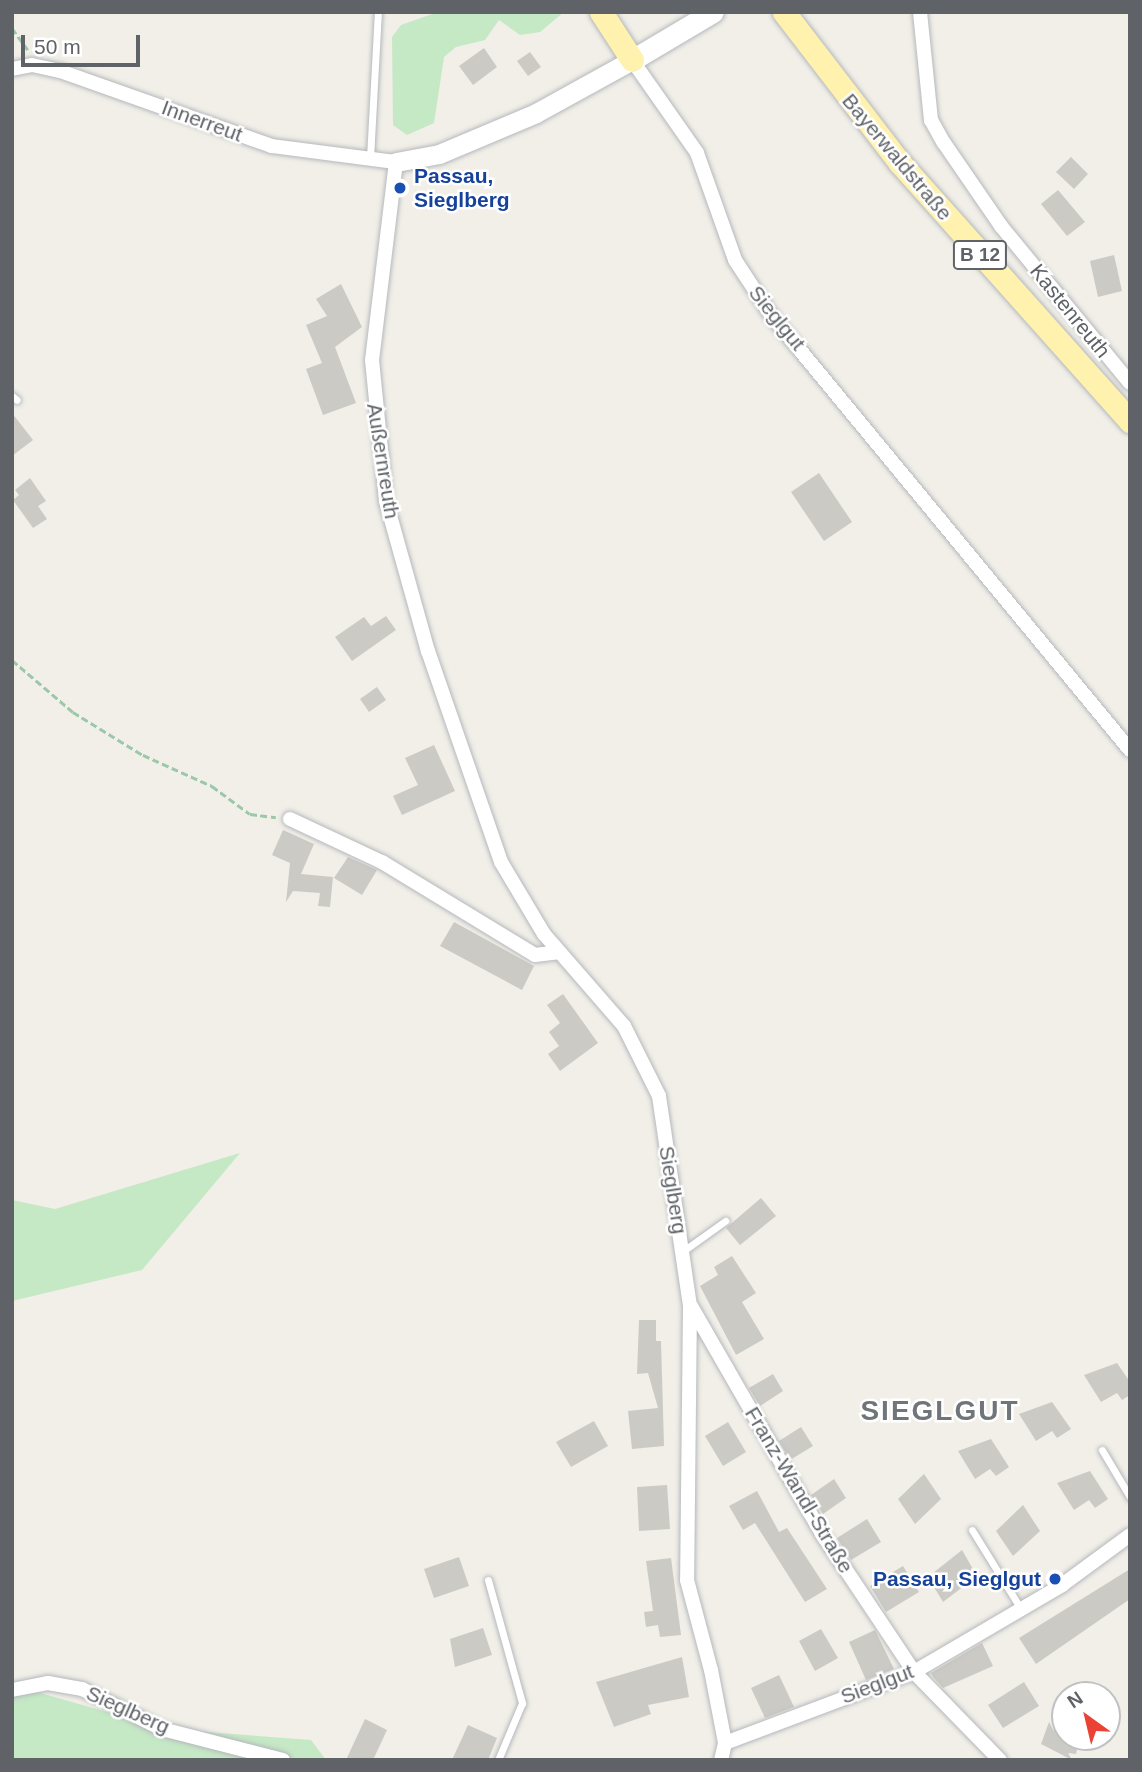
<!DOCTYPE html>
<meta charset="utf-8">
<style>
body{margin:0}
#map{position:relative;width:1142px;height:1772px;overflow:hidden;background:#f1efe8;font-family:Helvetica,sans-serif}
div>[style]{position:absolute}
.green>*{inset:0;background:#c5e8c5}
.building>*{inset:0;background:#cccac5}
.path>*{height:2.5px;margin-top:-1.25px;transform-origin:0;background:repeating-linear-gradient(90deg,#9cc7a9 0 7px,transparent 0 10.5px)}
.roads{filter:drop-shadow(0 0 2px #b5b8bc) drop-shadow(0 0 2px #b5b8bc)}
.service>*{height:7px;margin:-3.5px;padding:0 3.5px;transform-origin:3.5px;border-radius:3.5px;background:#fff}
.minor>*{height:14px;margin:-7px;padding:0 7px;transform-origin:7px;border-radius:7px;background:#fff}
.tertiary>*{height:19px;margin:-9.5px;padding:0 9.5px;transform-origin:9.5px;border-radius:9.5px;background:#fff}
.secondary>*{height:21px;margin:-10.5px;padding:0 10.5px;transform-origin:10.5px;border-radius:10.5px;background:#fff}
.primary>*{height:23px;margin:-11.5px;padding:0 11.5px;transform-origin:11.5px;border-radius:11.5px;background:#fff2af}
.dots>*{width:19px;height:19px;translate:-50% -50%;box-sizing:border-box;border:4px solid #fff;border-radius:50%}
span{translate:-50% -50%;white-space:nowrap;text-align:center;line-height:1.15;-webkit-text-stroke:5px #fff;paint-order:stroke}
.shield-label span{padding:2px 5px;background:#fff;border:2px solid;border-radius:5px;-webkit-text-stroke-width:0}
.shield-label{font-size:19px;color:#5f6368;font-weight:700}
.street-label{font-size:21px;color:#5f6368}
.transit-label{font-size:21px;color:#164399;font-weight:700}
.left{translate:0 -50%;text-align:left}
.right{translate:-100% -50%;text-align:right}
.district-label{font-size:28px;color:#70757a;font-weight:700;letter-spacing:2px}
.frame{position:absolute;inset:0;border:14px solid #5f6368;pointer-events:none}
.north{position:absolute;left:1051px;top:1681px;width:70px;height:70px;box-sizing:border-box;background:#fff;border:2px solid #bfc1c3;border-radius:50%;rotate:326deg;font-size:19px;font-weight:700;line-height:28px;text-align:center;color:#5f6368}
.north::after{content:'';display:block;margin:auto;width:24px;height:32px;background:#ea4335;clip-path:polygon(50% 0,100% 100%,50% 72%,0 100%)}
.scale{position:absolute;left:21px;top:35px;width:119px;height:32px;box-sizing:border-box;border:4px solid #5f6368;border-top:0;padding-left:9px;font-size:21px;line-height:24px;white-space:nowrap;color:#5f6368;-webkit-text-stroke:5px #fff;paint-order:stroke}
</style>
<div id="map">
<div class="green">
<div style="clip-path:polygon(438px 12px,564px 12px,540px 32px,520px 35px,499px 20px,485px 40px,456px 47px,444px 57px,434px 123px,407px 135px,393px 125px,392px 37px,401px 25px)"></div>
<div style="clip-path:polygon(240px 1153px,142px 1270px,12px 1301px,12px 1200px,55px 1209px)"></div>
<div style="clip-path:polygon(12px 1685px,167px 1729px,311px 1740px,326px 1760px,12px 1760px)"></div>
</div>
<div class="building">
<div style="clip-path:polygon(484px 48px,497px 67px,473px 85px,459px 66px)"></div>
<div style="clip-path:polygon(530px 52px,541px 67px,528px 76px,517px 61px)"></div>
<div style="clip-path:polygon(1071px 157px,1088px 174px,1074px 189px,1056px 172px)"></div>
<div style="clip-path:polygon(1058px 190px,1085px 222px,1067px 236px,1041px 204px)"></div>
<div style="clip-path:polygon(1114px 255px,1122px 291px,1098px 297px,1090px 261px)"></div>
<div style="clip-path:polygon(341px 284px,362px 327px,335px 347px,356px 403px,323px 415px,306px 369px,322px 363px,306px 325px,327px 316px,316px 299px)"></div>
<div style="clip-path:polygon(12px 413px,33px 440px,12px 456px)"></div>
<div style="clip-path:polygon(819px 473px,852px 522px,824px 541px,791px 492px)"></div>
<div style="clip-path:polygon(30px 478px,46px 501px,38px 506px,47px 519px,33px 528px,13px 500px,19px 495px,15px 490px)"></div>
<div style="clip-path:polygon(386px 616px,396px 630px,352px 661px,335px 637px,364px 617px,371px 626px)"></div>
<div style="clip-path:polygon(377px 687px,386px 700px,369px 712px,360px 699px)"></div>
<div style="clip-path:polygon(434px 745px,455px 791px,402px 815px,393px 796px,418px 785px,405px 758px)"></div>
<div style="clip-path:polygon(283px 830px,314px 844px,301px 874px,333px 877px,330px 907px,318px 906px,320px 893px,293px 891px,286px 902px,290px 863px,272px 855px)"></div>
<div style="clip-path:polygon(348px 857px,377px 870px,362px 895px,334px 878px)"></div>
<div style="clip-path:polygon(454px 922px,534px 966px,522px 990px,440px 946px)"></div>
<div style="clip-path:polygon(563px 994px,598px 1043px,560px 1071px,548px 1054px,559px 1046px,549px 1032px,560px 1023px,547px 1005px)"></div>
<div style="clip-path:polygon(761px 1198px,776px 1216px,740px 1245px,726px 1228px)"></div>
<div style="clip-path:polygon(732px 1256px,756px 1293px,742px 1302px,764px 1339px,736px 1355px,700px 1286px,718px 1275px,714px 1267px)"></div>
<div style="clip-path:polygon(639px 1320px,656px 1320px,656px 1341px,661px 1341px,664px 1446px,632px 1449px,628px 1411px,658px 1408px,648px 1373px,637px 1374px)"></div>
<div style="clip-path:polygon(1117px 1363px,1130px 1382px,1130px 1395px,1122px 1400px,1117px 1393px,1101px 1402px,1084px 1375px)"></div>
<div style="clip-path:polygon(773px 1374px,783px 1391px,760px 1406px,749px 1388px)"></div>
<div style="clip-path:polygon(1052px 1402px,1071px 1429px,1057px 1438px,1052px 1431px,1036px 1441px,1019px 1414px)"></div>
<div style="clip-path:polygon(594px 1421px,608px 1446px,571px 1467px,556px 1442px)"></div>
<div style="clip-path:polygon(728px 1422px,746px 1452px,723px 1466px,705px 1436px)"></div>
<div style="clip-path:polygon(801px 1427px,813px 1446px,790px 1460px,779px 1441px)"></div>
<div style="clip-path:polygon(991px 1439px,1009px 1467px,996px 1476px,990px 1469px,975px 1479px,958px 1451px)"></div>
<div style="clip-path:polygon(1090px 1471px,1108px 1499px,1095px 1508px,1089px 1500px,1074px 1510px,1057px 1483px)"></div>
<div style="clip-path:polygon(924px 1474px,941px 1499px,915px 1524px,898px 1499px)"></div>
<div style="clip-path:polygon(834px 1479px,846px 1498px,823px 1514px,811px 1495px)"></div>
<div style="clip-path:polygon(667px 1485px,670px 1529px,639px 1531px,637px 1487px)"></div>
<div style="clip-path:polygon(757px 1491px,779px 1532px,787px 1528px,827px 1589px,805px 1602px,755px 1523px,743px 1530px,729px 1506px)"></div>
<div style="clip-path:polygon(1023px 1505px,1040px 1531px,1013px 1556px,996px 1531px)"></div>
<div style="clip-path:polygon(867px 1519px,881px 1542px,851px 1560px,837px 1538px)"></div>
<div style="clip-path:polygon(962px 1550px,977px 1576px,943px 1602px,928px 1577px)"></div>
<div style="clip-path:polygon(459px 1557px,469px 1586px,434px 1598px,424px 1569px)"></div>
<div style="clip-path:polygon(671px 1558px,681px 1635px,660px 1637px,658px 1625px,646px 1627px,644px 1612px,653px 1611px,646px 1561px)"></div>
<div style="clip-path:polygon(903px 1566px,919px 1592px,886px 1612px,870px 1586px)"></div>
<div style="clip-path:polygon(1130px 1569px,1130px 1599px,1036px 1664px,1019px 1638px)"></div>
<div style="clip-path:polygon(483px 1628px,492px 1655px,455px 1667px,450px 1639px)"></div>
<div style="clip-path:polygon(821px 1629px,838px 1658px,815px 1671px,799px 1641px)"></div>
<div style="clip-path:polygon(875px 1630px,894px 1669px,866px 1680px,849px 1642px)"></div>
<div style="clip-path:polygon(982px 1643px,993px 1666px,943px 1688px,933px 1677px,931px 1673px)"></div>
<div style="clip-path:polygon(682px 1657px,689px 1697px,648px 1705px,651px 1714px,614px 1727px,596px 1682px)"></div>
<div style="clip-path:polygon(779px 1675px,794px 1707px,765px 1718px,751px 1688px)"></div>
<div style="clip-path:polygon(1024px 1682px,1039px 1706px,1003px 1728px,988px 1705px)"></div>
<div style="clip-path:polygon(1059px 1708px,1065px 1709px,1065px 1737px,1080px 1737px,1076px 1754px,1068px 1753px,1072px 1760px,1041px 1744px,1049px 1722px,1054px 1731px)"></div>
<div style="clip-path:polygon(365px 1719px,387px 1730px,373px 1760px,346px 1760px)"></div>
<div style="clip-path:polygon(468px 1725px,497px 1738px,488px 1760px,452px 1760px)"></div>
</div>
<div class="path">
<div style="left:12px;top:28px;width:27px;rotate:54deg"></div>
<div style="left:12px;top:660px;width:80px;rotate:40.4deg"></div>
<div style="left:73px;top:712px;width:82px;rotate:31.6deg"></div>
<div style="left:143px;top:755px;width:76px;rotate:24.2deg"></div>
<div style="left:212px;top:786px;width:47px;rotate:36.4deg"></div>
<div style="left:250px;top:814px;width:26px;rotate:7deg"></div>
</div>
<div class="roads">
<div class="service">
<div style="left:370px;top:158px;width:146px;rotate:-86.9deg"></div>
<div style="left:12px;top:396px;width:6px;rotate:39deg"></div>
<div style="left:683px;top:1251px;width:52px;rotate:-35.5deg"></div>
<div style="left:1102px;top:1450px;width:55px;rotate:59.2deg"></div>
<div style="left:972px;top:1530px;width:93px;rotate:58.2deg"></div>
<div style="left:488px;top:1580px;width:128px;rotate:74.5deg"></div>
<div style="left:522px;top:1703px;width:62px;rotate:112.8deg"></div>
</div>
<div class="minor">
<div style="left:920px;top:12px;width:109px;rotate:84.2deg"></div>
<div style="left:931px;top:120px;width:26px;rotate:61deg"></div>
<div style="left:944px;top:143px;width:101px;rotate:55.5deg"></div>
<div style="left:1001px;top:226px;width:203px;rotate:50.6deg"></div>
<div style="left:632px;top:60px;width:113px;rotate:55deg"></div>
<div style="left:697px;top:153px;width:114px;rotate:70.4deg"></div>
<div style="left:735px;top:260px;width:66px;rotate:56.8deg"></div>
<div style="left:771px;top:315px;width:564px;rotate:50.47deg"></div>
<div style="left:12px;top:69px;width:20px;rotate:-11deg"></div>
<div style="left:32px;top:65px;width:29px;rotate:12deg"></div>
<div style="left:60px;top:71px;width:225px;rotate:19.5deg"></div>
<div style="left:272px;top:146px;width:125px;rotate:7.4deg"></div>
<div style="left:396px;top:162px;width:199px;rotate:96.9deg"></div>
<div style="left:372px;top:360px;width:142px;rotate:84.3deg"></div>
<div style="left:386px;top:501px;width:156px;rotate:74.4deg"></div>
<div style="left:428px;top:651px;width:223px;rotate:70.9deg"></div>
<div style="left:501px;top:862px;width:84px;rotate:59.2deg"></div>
<div style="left:544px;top:934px;width:122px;rotate:49deg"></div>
<div style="left:624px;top:1026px;width:78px;rotate:63.4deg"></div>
<div style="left:659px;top:1096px;width:211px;rotate:81.6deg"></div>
<div style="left:690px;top:1305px;width:275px;rotate:90.6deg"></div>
<div style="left:687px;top:1580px;width:93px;rotate:75.1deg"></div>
<div style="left:711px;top:1670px;width:74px;rotate:79.1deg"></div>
<div style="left:725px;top:1743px;width:17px;rotate:103deg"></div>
<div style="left:290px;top:819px;width:102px;rotate:25.1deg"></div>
<div style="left:382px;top:862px;width:179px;rotate:31.3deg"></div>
<div style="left:535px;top:955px;width:23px;rotate:-7deg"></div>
<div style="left:691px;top:1306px;width:263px;rotate:60.1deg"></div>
<div style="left:822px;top:1534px;width:166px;rotate:56.3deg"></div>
<div style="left:914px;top:1672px;width:123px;rotate:45.7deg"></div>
<div style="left:12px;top:1690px;width:37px;rotate:-11deg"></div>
<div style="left:48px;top:1683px;width:35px;rotate:10deg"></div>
<div style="left:82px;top:1689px;width:89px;rotate:26.6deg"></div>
<div style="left:162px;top:1729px;width:125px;rotate:14.4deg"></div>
<div style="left:725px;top:1743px;width:202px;rotate:-20.6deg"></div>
<div style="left:914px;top:1672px;width:172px;rotate:-30.4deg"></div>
<div style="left:1062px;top:1585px;width:84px;rotate:-36.3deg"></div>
</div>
<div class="tertiary">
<div style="left:396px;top:162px;width:44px;rotate:-10.5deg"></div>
<div style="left:439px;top:154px;width:105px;rotate:-22.9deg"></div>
<div style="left:536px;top:113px;width:110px;rotate:-28.9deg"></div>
</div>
<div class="secondary">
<div style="left:632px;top:60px;width:94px;rotate:-30.7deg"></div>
</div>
<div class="primary">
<div style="left:601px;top:12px;width:57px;rotate:57.1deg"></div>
<div style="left:784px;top:12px;width:190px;rotate:52.5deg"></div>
<div style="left:900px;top:163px;width:346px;rotate:48.3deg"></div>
</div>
</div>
<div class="dots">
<div style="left:400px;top:188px;background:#1a4fb4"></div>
<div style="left:1055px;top:1579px;background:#1a4fb4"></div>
</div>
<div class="shield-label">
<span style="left:980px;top:255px">B 12</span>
</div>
<div class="street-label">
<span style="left:202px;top:121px;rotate:20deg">Innerreut</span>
<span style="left:897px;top:157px;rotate:50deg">Bayerwaldstraße</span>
<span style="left:1070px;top:311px;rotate:51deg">Kastenreuth</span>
<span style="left:777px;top:318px;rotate:51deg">Sieglgut</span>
<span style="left:383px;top:461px;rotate:81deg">Außernreuth</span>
<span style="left:673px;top:1190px;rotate:81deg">Sieglberg</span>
<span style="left:799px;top:1490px;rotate:59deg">Franz-Wandl-Straße</span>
<span style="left:877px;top:1684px;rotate:-21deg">Sieglgut</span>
<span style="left:128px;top:1710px;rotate:24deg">Sieglberg</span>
</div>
<div class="transit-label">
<span class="left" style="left:414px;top:188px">Passau,<br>Sieglberg</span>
<span class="right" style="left:1041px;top:1579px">Passau, Sieglgut</span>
</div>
<div class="district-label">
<span style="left:940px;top:1411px">SIEGLGUT</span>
</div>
<div class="frame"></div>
<div class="north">N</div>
<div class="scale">50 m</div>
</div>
